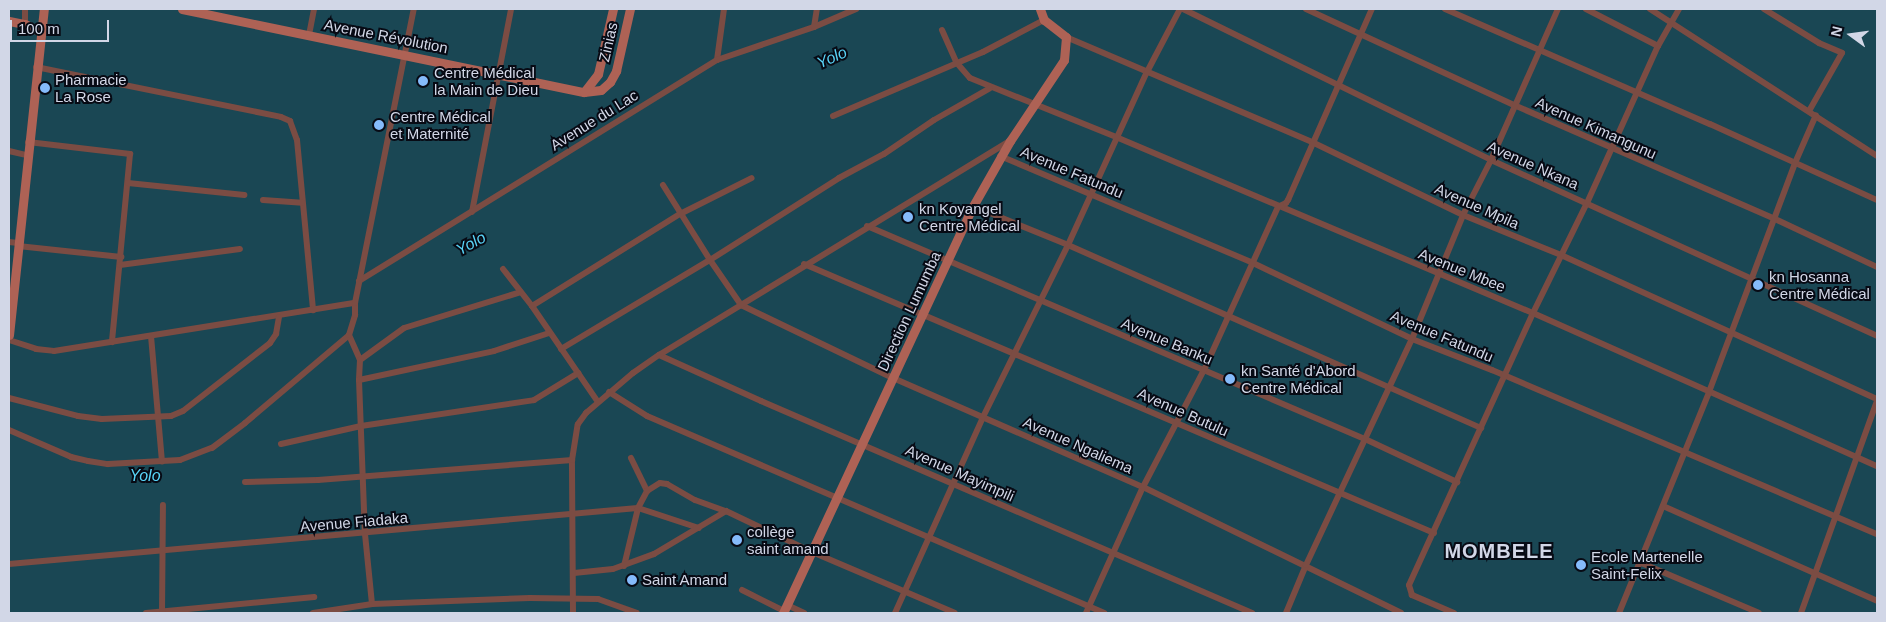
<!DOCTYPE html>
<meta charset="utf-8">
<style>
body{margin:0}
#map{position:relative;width:1886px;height:622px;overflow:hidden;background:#181f36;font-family:Helvetica,sans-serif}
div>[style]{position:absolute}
.water>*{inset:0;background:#1a4754}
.street>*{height:6px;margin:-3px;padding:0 3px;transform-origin:3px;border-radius:3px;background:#7b4c43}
.secondary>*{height:9px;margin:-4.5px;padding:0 4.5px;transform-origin:4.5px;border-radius:4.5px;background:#ae6255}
.dots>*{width:14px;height:14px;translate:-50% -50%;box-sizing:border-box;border:2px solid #070a14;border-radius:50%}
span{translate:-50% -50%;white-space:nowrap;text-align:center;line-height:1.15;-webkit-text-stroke:4px #070a14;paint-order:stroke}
.street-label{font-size:15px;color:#d2d7e7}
.poi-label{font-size:15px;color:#d2d7e7}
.left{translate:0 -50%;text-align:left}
.water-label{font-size:16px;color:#59d4f7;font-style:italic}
.district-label{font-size:20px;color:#d2d7e7;font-weight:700;letter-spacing:1px}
.frame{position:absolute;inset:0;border:10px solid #d2d7e7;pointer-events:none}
.north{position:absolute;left:1826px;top:10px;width:50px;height:50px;-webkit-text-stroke:4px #070a14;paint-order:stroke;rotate:284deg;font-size:14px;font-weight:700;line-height:20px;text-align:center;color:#d2d7e7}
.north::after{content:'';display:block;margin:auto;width:18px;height:22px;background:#d2d7e7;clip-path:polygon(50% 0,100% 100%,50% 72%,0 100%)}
.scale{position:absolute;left:10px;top:20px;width:99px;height:22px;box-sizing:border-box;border:2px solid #d2d7e7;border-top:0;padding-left:6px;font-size:15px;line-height:18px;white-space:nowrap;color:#d2d7e7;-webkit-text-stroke:4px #070a14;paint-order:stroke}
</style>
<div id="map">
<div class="water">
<div style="clip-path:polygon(9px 9px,1877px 9px,1877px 613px,9px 613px)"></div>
</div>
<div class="street">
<div style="left:25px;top:9px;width:15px;rotate:90deg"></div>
<div style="left:1183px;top:9px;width:343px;rotate:26.1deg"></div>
<div style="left:1491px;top:160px;width:424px;rotate:24.5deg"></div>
<div style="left:1306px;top:9px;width:229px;rotate:24.8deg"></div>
<div style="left:1514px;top:105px;width:285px;rotate:23.6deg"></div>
<div style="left:1775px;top:219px;width:113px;rotate:25.2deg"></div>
<div style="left:1445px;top:9px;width:289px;rotate:23.5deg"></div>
<div style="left:1710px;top:124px;width:183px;rotate:24.5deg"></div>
<div style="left:1586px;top:9px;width:81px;rotate:27.2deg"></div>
<div style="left:1650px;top:9px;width:270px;rotate:32.9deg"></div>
<div style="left:1764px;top:9px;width:65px;rotate:31.7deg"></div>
<div style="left:1819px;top:43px;width:25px;rotate:23deg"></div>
<div style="left:1842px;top:53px;width:67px;rotate:119.6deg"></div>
<div style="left:814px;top:27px;width:18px;rotate:-81deg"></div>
<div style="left:942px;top:30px;width:35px;rotate:66deg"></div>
<div style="left:956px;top:62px;width:21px;rotate:49deg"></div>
<div style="left:970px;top:78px;width:157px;rotate:22deg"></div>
<div style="left:1116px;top:137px;width:453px;rotate:22.9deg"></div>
<div style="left:1533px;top:313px;width:376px;rotate:24deg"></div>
<div style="left:309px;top:35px;width:26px;rotate:-79deg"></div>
<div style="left:1066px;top:37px;width:270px;rotate:23.1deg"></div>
<div style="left:1314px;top:143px;width:165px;rotate:25.8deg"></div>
<div style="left:1463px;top:215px;width:106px;rotate:22.2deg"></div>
<div style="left:1561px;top:255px;width:347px;rotate:24.5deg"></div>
<div style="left:717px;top:60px;width:51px;rotate:-82.2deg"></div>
<div style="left:36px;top:67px;width:250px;rotate:11.5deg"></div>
<div style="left:281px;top:117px;width:10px;rotate:24deg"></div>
<div style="left:290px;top:121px;width:20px;rotate:70deg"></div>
<div style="left:297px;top:140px;width:171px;rotate:84.6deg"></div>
<div style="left:833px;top:116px;width:163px;rotate:-23.1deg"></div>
<div style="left:983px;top:52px;width:69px;rotate:-27.7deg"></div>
<div style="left:28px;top:142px;width:103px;rotate:6.7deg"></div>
<div style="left:130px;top:154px;width:189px;rotate:95.5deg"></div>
<div style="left:9px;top:151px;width:18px;rotate:13deg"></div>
<div style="left:1000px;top:156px;width:275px;rotate:22.9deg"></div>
<div style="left:1253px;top:263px;width:176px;rotate:25.5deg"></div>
<div style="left:1412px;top:339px;width:86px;rotate:21.2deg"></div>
<div style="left:1492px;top:370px;width:418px;rotate:23.1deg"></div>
<div style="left:128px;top:183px;width:117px;rotate:5.9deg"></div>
<div style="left:663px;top:185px;width:89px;rotate:57.9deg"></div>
<div style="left:710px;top:260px;width:55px;rotate:55.4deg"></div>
<div style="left:741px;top:305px;width:169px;rotate:25.7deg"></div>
<div style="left:893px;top:378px;width:273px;rotate:23.6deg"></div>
<div style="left:1143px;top:487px;width:287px;rotate:26deg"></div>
<div style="left:263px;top:200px;width:39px;rotate:4deg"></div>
<div style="left:973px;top:206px;width:103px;rotate:22.3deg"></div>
<div style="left:1068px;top:245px;width:452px;rotate:23.9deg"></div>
<div style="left:472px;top:212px;width:207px;rotate:-79.1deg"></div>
<div style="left:867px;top:226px;width:542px;rotate:23.16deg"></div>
<div style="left:1365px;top:439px;width:102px;rotate:25.1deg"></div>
<div style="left:9px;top:242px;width:9px;rotate:6deg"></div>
<div style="left:18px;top:246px;width:104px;rotate:6.1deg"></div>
<div style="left:804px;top:264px;width:685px;rotate:23.12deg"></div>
<div style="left:120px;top:265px;width:121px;rotate:-7.6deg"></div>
<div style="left:503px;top:269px;width:47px;rotate:51.9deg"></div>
<div style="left:532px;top:306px;width:116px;rotate:55.5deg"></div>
<div style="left:359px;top:281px;width:421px;rotate:-31.7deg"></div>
<div style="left:717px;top:60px;width:102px;rotate:-18.8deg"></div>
<div style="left:814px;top:27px;width:46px;rotate:-23.2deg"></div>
<div style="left:532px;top:306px;width:174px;rotate:-31.9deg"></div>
<div style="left:680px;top:214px;width:80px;rotate:-26.6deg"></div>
<div style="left:349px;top:335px;width:27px;rotate:66deg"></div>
<div style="left:360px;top:360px;width:20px;rotate:93deg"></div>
<div style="left:359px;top:380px;width:154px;rotate:87.8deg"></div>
<div style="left:365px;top:534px;width:70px;rotate:84.3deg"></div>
<div style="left:151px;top:336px;width:126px;rotate:85deg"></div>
<div style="left:9px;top:340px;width:28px;rotate:18deg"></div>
<div style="left:36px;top:349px;width:18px;rotate:6deg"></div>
<div style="left:54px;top:351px;width:305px;rotate:-9.1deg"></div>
<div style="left:561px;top:349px;width:174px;rotate:-30.9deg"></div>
<div style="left:710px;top:260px;width:153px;rotate:-32.4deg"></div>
<div style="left:839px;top:178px;width:51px;rotate:-28.1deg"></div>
<div style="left:884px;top:154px;width:60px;rotate:-34.2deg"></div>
<div style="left:934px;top:120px;width:64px;rotate:-29.7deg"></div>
<div style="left:659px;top:355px;width:112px;rotate:24.3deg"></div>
<div style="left:761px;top:401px;width:535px;rotate:23.35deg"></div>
<div style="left:360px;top:360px;width:54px;rotate:-36deg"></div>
<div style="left:404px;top:328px;width:122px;rotate:-17.1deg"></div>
<div style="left:359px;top:380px;width:138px;rotate:-12.1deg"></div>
<div style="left:494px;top:351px;width:58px;rotate:-18.1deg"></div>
<div style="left:609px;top:392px;width:45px;rotate:32.3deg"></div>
<div style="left:647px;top:416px;width:498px;rotate:23.3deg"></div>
<div style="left:9px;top:398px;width:71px;rotate:14.6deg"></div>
<div style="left:78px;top:416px;width:24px;rotate:7deg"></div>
<div style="left:102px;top:419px;width:69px;rotate:-2.5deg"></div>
<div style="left:171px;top:416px;width:13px;rotate:-23deg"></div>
<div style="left:183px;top:411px;width:110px;rotate:-38deg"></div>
<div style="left:270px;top:343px;width:11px;rotate:-56deg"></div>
<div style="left:276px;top:334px;width:17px;rotate:-80deg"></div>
<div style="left:9px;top:430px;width:68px;rotate:23.5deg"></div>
<div style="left:71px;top:457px;width:17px;rotate:13deg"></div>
<div style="left:88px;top:461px;width:20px;rotate:9deg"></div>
<div style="left:108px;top:464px;width:72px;rotate:-3.2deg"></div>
<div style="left:180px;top:460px;width:34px;rotate:-21deg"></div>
<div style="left:212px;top:448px;width:41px;rotate:-37.1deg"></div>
<div style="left:245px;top:423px;width:136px;rotate:-40.2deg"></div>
<div style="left:349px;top:335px;width:21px;rotate:-73deg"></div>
<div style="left:355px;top:315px;width:12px;rotate:-90deg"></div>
<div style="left:355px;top:303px;width:300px;rotate:-78.7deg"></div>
<div style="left:281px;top:444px;width:82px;rotate:-12.7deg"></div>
<div style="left:361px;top:426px;width:175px;rotate:-8.5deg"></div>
<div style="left:534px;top:400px;width:52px;rotate:-31.5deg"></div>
<div style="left:631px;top:458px;width:37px;rotate:64deg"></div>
<div style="left:245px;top:482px;width:73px;rotate:-1.6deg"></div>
<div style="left:318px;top:480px;width:255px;rotate:-4.5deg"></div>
<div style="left:1663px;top:506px;width:234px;rotate:23.9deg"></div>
<div style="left:1639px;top:562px;width:130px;rotate:23deg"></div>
<div style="left:9px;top:564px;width:631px;rotate:-5.09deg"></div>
<div style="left:638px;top:508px;width:64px;rotate:18.2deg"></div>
<div style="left:624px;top:566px;width:60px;rotate:-76.4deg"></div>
<div style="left:638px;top:508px;width:19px;rotate:-62deg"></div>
<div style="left:647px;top:491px;width:15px;rotate:-32deg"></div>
<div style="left:660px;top:483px;width:7px;rotate:8deg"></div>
<div style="left:667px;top:484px;width:32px;rotate:30deg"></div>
<div style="left:695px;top:500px;width:33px;rotate:20deg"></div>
<div style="left:726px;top:511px;width:95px;rotate:25.5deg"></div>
<div style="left:812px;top:552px;width:155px;rotate:23.1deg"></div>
<div style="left:574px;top:573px;width:39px;rotate:-6deg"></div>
<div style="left:613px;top:569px;width:44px;rotate:-20.1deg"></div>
<div style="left:654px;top:554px;width:84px;rotate:-30.8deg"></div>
<div style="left:742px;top:590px;width:47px;rotate:26.6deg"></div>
<div style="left:787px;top:605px;width:19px;rotate:25deg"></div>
<div style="left:146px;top:613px;width:169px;rotate:-5.4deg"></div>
<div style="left:162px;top:613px;width:108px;rotate:-89.5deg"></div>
<div style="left:313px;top:613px;width:60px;rotate:-8.7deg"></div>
<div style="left:372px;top:604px;width:158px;rotate:-2.2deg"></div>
<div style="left:530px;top:598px;width:68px;rotate:0.8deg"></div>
<div style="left:598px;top:599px;width:41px;rotate:19.7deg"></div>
<div style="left:573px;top:613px;width:153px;rotate:-90.4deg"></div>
<div style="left:572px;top:460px;width:36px;rotate:-81deg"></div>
<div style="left:578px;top:424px;width:14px;rotate:-54deg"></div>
<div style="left:586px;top:413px;width:62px;rotate:-40.4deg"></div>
<div style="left:633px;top:373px;width:32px;rotate:-35deg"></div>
<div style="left:659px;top:355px;width:411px;rotate:-31.4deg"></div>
<div style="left:895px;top:613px;width:215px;rotate:-65.8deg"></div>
<div style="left:983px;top:417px;width:192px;rotate:-63.7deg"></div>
<div style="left:1068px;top:245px;width:190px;rotate:-65.5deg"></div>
<div style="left:1147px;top:72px;width:71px;rotate:-62.4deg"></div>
<div style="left:1086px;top:613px;width:138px;rotate:-65.7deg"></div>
<div style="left:1143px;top:487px;width:132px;rotate:-62.5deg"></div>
<div style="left:1204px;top:370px;width:179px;rotate:-65.6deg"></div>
<div style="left:1278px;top:207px;width:9px;rotate:-27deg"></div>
<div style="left:1286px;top:203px;width:4px;rotate:-56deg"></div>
<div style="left:1288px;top:200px;width:209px;rotate:-66.3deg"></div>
<div style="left:1286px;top:613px;width:52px;rotate:-67.4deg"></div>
<div style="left:1306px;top:565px;width:250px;rotate:-64.9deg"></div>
<div style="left:1412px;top:339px;width:134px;rotate:-67.6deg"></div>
<div style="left:1463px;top:215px;width:62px;rotate:-63deg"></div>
<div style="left:1491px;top:160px;width:165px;rotate:-66.1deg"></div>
<div style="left:1454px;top:613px;width:46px;rotate:-156.8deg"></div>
<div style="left:1412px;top:595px;width:10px;rotate:-107deg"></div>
<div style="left:1409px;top:585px;width:299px;rotate:-65.5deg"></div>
<div style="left:1533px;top:313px;width:123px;rotate:-63.9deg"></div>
<div style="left:1587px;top:203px;width:172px;rotate:-65.7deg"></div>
<div style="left:1658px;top:46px;width:43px;rotate:-60.4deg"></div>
<div style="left:1619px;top:613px;width:239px;rotate:-67.8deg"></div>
<div style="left:1709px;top:392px;width:245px;rotate:-69.4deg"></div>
<div style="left:1795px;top:163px;width:52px;rotate:-66.4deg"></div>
<div style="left:1801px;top:613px;width:225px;rotate:-70.3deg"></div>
</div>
<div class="secondary">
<div style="left:182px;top:9px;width:410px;rotate:11.7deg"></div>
<div style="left:584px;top:92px;width:17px;rotate:-7deg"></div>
<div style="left:601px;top:90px;width:12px;rotate:-42deg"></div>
<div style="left:610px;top:82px;width:13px;rotate:-61deg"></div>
<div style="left:616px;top:71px;width:64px;rotate:-77.3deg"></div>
<div style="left:9px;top:21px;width:16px;rotate:11deg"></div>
<div style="left:25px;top:24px;width:18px;rotate:27deg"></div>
<div style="left:584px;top:92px;width:23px;rotate:-52deg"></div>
<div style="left:598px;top:74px;width:67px;rotate:-77deg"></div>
<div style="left:9px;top:335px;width:328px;rotate:-83.9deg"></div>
<div style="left:783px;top:613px;width:449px;rotate:-65deg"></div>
<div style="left:973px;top:206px;width:75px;rotate:-60.4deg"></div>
<div style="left:1010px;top:141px;width:97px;rotate:-56.3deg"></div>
<div style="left:1064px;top:60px;width:23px;rotate:-85deg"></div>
<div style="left:1066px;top:37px;width:28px;rotate:-142deg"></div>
<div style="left:1044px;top:20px;width:12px;rotate:-110deg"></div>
</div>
<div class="dots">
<div style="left:423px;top:81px;background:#85bbfb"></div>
<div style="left:45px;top:88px;background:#85bbfb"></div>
<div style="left:379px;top:125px;background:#85bbfb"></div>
<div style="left:908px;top:217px;background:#85bbfb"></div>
<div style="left:1758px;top:285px;background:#85bbfb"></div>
<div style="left:1230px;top:379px;background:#85bbfb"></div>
<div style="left:737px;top:540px;background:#85bbfb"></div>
<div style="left:1581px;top:565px;background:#85bbfb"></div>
<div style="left:632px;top:580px;background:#85bbfb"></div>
</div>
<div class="street-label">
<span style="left:386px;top:36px;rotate:11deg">Avenue Révolution</span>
<span style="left:608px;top:42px;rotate:-77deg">Zinias</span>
<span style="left:594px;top:120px;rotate:-32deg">Avenue du Lac</span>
<span style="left:1596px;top:128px;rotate:24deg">Avenue Kimangunu</span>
<span style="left:1533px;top:165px;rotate:24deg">Avenue Nkana</span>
<span style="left:1072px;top:172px;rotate:23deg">Avenue Fatundu</span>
<span style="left:1477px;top:206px;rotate:24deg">Avenue Mpila</span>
<span style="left:1462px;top:270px;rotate:22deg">Avenue Mbee</span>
<span style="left:909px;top:311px;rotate:-65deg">Direction Lumumba</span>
<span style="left:1442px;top:336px;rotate:23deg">Avenue Fatundu</span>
<span style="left:1167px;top:341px;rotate:23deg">Avenue Banku</span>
<span style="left:1183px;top:412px;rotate:24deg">Avenue Butulu</span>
<span style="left:1078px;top:445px;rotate:24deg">Avenue Ngaliema</span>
<span style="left:960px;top:473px;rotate:24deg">Avenue Mayimpili</span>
<span style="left:354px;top:522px;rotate:-5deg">Avenue Fiadaka</span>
</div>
<div class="poi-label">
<span class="left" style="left:434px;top:81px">Centre Médical<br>la Main de Dieu</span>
<span class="left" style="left:55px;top:88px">Pharmacie<br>La Rose</span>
<span class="left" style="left:390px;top:125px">Centre Médical<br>et Maternité</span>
<span class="left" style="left:919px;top:217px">kn Koyangel<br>Centre Médical</span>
<span class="left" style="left:1769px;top:285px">kn Hosanna<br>Centre Médical</span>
<span class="left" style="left:1241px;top:379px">kn Santé d'Abord<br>Centre Médical</span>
<span class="left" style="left:747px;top:540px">collège<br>saint amand</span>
<span class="left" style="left:1591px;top:565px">Ecole Martenelle<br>Saint-Felix</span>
<span class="left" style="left:642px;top:580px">Saint Amand</span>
</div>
<div class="water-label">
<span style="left:832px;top:58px;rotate:-24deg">Yolo</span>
<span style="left:471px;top:244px;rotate:-29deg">Yolo</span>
<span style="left:145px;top:476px">Yolo</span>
</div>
<div class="district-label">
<span style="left:1499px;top:551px">MOMBELE</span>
</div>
<div class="frame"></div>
<div class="north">N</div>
<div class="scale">100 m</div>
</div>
